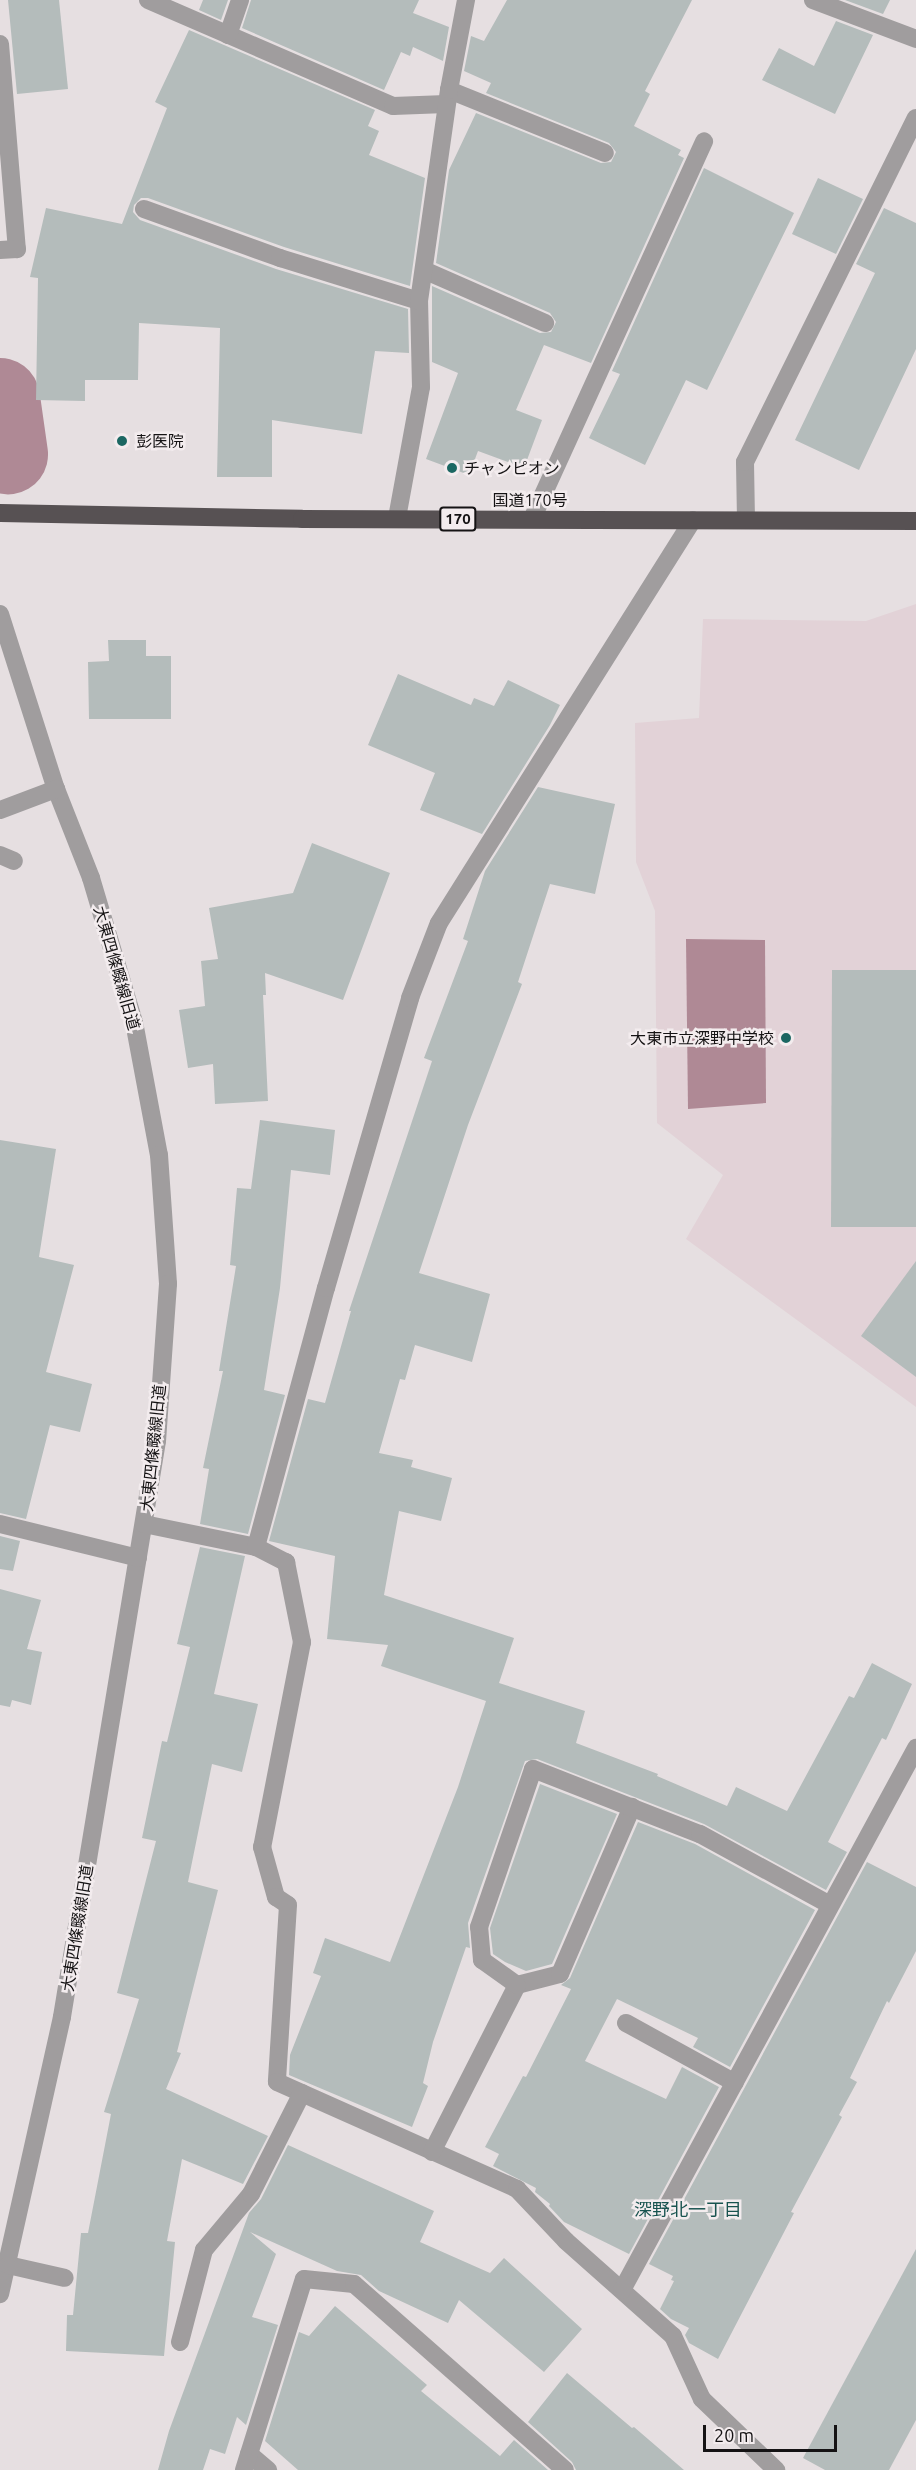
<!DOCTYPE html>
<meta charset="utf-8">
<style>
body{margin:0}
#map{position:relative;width:916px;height:2470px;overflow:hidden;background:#e6dfe1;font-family:Ubuntu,"Noto Sans JP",sans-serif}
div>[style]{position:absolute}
.built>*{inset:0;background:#e2d2d7}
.water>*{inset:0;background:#af8995}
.river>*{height:80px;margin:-40px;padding:0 40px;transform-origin:40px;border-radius:40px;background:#af8995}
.building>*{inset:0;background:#b4bcbb}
.minor>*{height:18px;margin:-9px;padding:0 9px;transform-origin:9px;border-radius:9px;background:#a09d9e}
.highway>*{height:18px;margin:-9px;padding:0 9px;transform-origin:9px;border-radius:9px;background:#575153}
.dots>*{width:16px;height:16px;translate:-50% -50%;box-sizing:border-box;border:3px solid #f3ecee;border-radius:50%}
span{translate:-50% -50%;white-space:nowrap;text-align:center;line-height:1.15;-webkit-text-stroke:5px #f3ecee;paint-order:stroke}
.shield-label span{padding:2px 4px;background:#f3ecee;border:2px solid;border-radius:4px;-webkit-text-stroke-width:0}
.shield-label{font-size:15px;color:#151314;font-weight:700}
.poi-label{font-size:16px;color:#151314}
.left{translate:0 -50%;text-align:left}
.right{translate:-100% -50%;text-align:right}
.street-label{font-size:16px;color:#151314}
.neighbourhood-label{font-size:18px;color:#18534f}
.scale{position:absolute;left:703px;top:2425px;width:134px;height:27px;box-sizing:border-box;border:3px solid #151314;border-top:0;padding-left:8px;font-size:18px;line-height:21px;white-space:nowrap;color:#151314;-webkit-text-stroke:4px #f3ecee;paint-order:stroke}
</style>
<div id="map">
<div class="built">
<div style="clip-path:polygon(916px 604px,916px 1407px,686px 1239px,723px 1175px,657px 1123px,655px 911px,636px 862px,635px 723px,699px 718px,703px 619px,866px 621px)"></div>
</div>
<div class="water">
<div style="clip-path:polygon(686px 939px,765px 940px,766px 1103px,688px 1109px)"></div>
</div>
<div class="river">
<div style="left:0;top:398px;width:57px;rotate:81.9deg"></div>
</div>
<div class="building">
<div style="clip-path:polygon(8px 0,59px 0,68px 89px,17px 94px)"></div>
<div style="clip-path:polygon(203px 0,228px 0,221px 20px,199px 10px)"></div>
<div style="clip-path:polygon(251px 0,419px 0,413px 13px,449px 27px,443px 61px,413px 47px,410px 56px,401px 52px,384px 90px,242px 28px)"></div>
<div style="clip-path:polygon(507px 0,692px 0,645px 91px,650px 94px,634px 126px,681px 150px,678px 155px,684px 158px,591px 363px,544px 345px,516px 410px,542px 420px,524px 468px,478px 451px,469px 475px,426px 459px,458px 373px,432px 362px,432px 286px,540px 333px,551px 332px,556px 322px,550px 313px,436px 263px,449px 170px,476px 113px,601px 163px,611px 162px,616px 152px,609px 143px,486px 93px,491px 83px,464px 71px,471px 36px,484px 41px)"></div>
<div style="clip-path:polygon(845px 0,890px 0,883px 14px)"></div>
<div style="clip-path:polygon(836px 21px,873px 35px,835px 114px,762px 80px,779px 48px,814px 66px)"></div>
<div style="clip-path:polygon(189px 30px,375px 110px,368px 126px,379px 131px,369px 155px,425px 178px,410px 286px,284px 247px,148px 198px,141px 198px,134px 205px,133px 212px,140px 220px,276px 269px,408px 309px,409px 353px,375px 351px,362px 434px,272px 420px,272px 477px,217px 477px,220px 328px,139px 323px,138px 380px,85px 380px,85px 401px,36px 400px,38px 278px,30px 277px,46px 208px,122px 224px,167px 108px,155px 102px)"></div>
<div style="clip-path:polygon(704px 168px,794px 213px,707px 390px,686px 380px,645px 465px,589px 438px,620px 374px,612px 371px)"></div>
<div style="clip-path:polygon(818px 178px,863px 199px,836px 254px,792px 234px)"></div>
<div style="clip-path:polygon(884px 208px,916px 223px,916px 349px,859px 470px,795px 440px,875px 273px,856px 264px)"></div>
<div style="clip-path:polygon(108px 640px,146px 640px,146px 656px,171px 656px,171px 719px,89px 719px,88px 662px,109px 661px)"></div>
<div style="clip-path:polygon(398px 674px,471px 705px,474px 698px,494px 706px,508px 680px,560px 705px,550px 725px,482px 834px,420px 810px,435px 773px,368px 745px)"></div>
<div style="clip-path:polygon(538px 787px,615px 804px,595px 894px,550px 884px,518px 982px,522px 984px,468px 1125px,419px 1273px,490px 1294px,472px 1362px,415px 1345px,405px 1380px,400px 1379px,379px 1453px,413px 1460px,411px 1467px,452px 1478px,441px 1521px,399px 1511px,384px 1595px,514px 1638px,499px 1683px,585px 1711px,576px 1743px,658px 1774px,657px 1776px,727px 1806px,736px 1787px,787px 1811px,849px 1696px,854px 1698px,872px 1663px,912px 1684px,886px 1740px,882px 1738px,828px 1842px,847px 1852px,826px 1890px,704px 1824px,537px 1759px,525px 1761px,468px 1923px,470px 1948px,466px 1947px,433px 2042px,423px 2083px,428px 2086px,412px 2127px,289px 2075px,290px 2055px,321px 1976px,313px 1973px,325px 1938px,390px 1962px,458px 1787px,486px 1701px,381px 1666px,388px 1645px,327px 1639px,335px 1556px,269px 1541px,308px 1399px,325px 1403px,351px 1311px,349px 1311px,432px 1061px,424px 1058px,468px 941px,463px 939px,485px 871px)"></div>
<div style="clip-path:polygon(312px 843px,390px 873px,343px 1000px,265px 973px,266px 995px,263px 995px,268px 1101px,215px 1104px,213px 1064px,188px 1068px,179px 1010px,205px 1006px,201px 961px,218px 959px,209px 908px,293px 893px)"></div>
<div style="clip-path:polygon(832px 970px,916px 970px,916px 1227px,831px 1227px)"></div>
<div style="clip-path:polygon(260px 1120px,335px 1130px,330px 1175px,291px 1170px,280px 1288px,264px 1390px,285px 1395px,248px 1534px,200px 1524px,209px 1469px,203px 1468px,223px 1371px,219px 1371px,236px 1266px,230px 1265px,237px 1188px,251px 1189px)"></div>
<div style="clip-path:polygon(0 1140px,56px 1149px,39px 1257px,74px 1265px,46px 1372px,92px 1384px,80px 1432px,50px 1425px,26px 1519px,0 1513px)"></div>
<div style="clip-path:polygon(916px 1261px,916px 1377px,861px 1336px)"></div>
<div style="clip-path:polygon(0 1536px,20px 1541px,13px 1571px,0 1569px)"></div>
<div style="clip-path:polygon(200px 1547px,245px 1556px,214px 1694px,258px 1704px,242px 1772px,212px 1764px,188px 1882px,218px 1890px,177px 2052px,181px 2053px,166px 2089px,268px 2136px,243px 2184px,182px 2159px,167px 2241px,175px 2242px,164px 2356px,66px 2351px,67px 2315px,73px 2315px,81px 2233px,88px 2233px,111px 2114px,104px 2112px,139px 1999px,117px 1993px,156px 1841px,142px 1838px,162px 1741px,167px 1742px,190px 1647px,177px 1644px)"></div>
<div style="clip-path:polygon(0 1589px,41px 1600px,27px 1649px,42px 1652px,31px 1705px,12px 1700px,10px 1707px,0 1705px)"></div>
<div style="clip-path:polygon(540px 1784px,617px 1814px,552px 1964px,526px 1971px,505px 1962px,493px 1954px,490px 1928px)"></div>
<div style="clip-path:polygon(638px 1822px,695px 1844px,815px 1910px,730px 2067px,693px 2047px,698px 2038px,617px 1999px,585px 2061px,666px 2099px,682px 2067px,719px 2087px,629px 2254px,564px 2222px,549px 2206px,550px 2204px,535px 2192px,536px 2188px,493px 2166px,499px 2154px,485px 2147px,523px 2076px,526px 2077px,571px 1989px,561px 1985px,570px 1978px)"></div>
<div style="clip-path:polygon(867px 1862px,916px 1887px,916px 1951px,889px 2003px,887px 2001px,850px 2078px,857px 2082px,839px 2115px,842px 2117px,791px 2212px,794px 2213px,718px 2359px,689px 2343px,685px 2335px,689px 2328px,671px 2319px,660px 2309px,674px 2281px,671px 2280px,673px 2276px,649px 2264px)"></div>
<div style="clip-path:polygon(288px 2145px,434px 2211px,420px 2242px,490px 2273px,504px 2258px,582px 2329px,544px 2372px,459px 2300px,448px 2323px,379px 2291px,361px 2275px,337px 2271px,250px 2232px,276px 2254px,252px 2317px,278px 2325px,246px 2425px,237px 2417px,225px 2454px,210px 2449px,203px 2470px,158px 2470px,169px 2431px,249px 2213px,261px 2199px)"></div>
<div style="clip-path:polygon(916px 2249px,916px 2420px,889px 2470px,825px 2470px,803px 2458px)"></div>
<div style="clip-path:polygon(335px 2306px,427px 2385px,421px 2391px,500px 2456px,514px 2440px,548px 2470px,298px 2470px,265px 2441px,299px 2332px,309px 2336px)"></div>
<div style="clip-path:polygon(567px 2373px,632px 2428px,634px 2427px,684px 2470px,576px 2470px,572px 2462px,528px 2422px)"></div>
</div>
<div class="minor">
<div style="left:148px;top:0;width:267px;rotate:23.4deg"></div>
<div style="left:393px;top:106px;width:53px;rotate:-2.2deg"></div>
<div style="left:813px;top:0;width:110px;rotate:20.7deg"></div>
<div style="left:228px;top:35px;width:37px;rotate:-71deg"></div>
<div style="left:0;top:44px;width:206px;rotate:85.3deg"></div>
<div style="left:17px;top:249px;width:17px;rotate:177deg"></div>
<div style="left:449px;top:90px;width:168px;rotate:22deg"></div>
<div style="left:144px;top:209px;width:145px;rotate:19.8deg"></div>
<div style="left:280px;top:258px;width:145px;rotate:17.2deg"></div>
<div style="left:426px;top:271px;width:130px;rotate:23.6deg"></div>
<div style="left:397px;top:518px;width:133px;rotate:-79.6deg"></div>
<div style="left:421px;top:387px;width:86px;rotate:-91.3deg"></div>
<div style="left:419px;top:301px;width:213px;rotate:-81.9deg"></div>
<div style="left:449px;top:90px;width:92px;rotate:-79.3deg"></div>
<div style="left:532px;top:519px;width:415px;rotate:-65.5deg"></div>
<div style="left:746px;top:520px;width:58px;rotate:-91deg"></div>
<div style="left:745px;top:462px;width:384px;rotate:-63.6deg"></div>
<div style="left:0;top:614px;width:184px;rotate:72.3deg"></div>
<div style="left:56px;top:789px;width:96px;rotate:68.5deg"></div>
<div style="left:91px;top:878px;width:150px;rotate:73.4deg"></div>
<div style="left:134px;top:1022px;width:135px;rotate:79.4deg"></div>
<div style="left:159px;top:1155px;width:129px;rotate:86deg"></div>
<div style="left:168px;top:1284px;width:157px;rotate:94deg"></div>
<div style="left:157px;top:1441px;width:584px;rotate:99.37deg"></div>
<div style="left:62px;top:2017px;width:284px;rotate:102.6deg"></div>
<div style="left:0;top:810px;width:60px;rotate:-20.6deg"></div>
<div style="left:0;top:855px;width:15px;rotate:23deg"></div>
<div style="left:0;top:1524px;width:142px;rotate:13.8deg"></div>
<div style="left:144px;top:1524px;width:114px;rotate:11.6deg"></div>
<div style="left:256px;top:1547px;width:34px;rotate:27deg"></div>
<div style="left:286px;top:1562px;width:82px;rotate:78.7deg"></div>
<div style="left:302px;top:1642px;width:209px;rotate:101deg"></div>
<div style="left:262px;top:1847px;width:52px;rotate:74.4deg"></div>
<div style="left:276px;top:1897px;width:14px;rotate:34deg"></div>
<div style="left:288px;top:1905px;width:177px;rotate:93.6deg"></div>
<div style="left:277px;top:2082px;width:263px;rotate:24deg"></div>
<div style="left:517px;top:2189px;width:71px;rotate:46.7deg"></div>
<div style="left:566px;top:2241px;width:143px;rotate:41.6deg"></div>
<div style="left:673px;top:2336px;width:69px;rotate:65.3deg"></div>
<div style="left:702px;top:2399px;width:103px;rotate:43.8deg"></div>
<div style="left:256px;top:1547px;width:268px;rotate:-74.9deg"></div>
<div style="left:326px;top:1288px;width:302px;rotate:-73.8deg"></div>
<div style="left:410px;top:998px;width:80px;rotate:-68.9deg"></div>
<div style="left:439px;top:923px;width:476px;rotate:-57.8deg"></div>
<div style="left:517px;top:1985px;width:44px;rotate:-14.3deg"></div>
<div style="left:560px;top:1974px;width:182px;rotate:-66.7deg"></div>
<div style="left:626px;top:2023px;width:124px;rotate:28.8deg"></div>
<div style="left:432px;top:2152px;width:187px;rotate:-63deg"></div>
<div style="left:517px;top:1985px;width:43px;rotate:-144.5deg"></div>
<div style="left:482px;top:1960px;width:33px;rotate:-95deg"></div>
<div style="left:479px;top:1927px;width:167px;rotate:-71.1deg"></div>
<div style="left:533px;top:1769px;width:179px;rotate:21.3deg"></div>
<div style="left:700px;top:1834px;width:148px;rotate:28.6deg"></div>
<div style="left:8px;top:2265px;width:58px;rotate:12.8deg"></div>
<div style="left:622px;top:2290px;width:617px;rotate:-61.52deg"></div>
<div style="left:180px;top:2342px;width:95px;rotate:-75.4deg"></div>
<div style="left:204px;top:2250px;width:73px;rotate:-50deg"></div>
<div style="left:251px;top:2194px;width:113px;rotate:-63.2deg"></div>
<div style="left:249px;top:2454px;width:25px;rotate:40deg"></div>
<div style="left:244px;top:2470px;width:200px;rotate:-72.6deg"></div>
<div style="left:304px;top:2279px;width:50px;rotate:5.7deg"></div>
<div style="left:354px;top:2284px;width:281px;rotate:41.4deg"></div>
</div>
<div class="highway">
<div style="left:0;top:513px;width:302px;rotate:1.1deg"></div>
<div style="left:302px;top:519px;width:614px;rotate:0.19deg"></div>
</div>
<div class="dots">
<div style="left:122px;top:441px;background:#1b6762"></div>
<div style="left:452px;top:468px;background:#1b6762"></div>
<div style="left:786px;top:1038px;background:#1b6762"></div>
</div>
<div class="shield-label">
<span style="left:458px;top:519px">170</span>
</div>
<div class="poi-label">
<span class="left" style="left:136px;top:441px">彭医院</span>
<span class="left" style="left:464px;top:468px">チャンピオン</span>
<span class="right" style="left:774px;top:1038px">大東市立深野中学校</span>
</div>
<div class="street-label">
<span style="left:530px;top:500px">国道170号</span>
<span style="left:117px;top:968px;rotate:74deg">大東四條畷線旧道</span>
<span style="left:153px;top:1448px;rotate:-84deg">大東四條畷線旧道</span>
<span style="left:77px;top:1928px;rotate:-81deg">大東四條畷線旧道</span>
</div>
<div class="neighbourhood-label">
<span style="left:688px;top:2209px">深野北一丁目</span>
</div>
<div class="scale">20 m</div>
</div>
